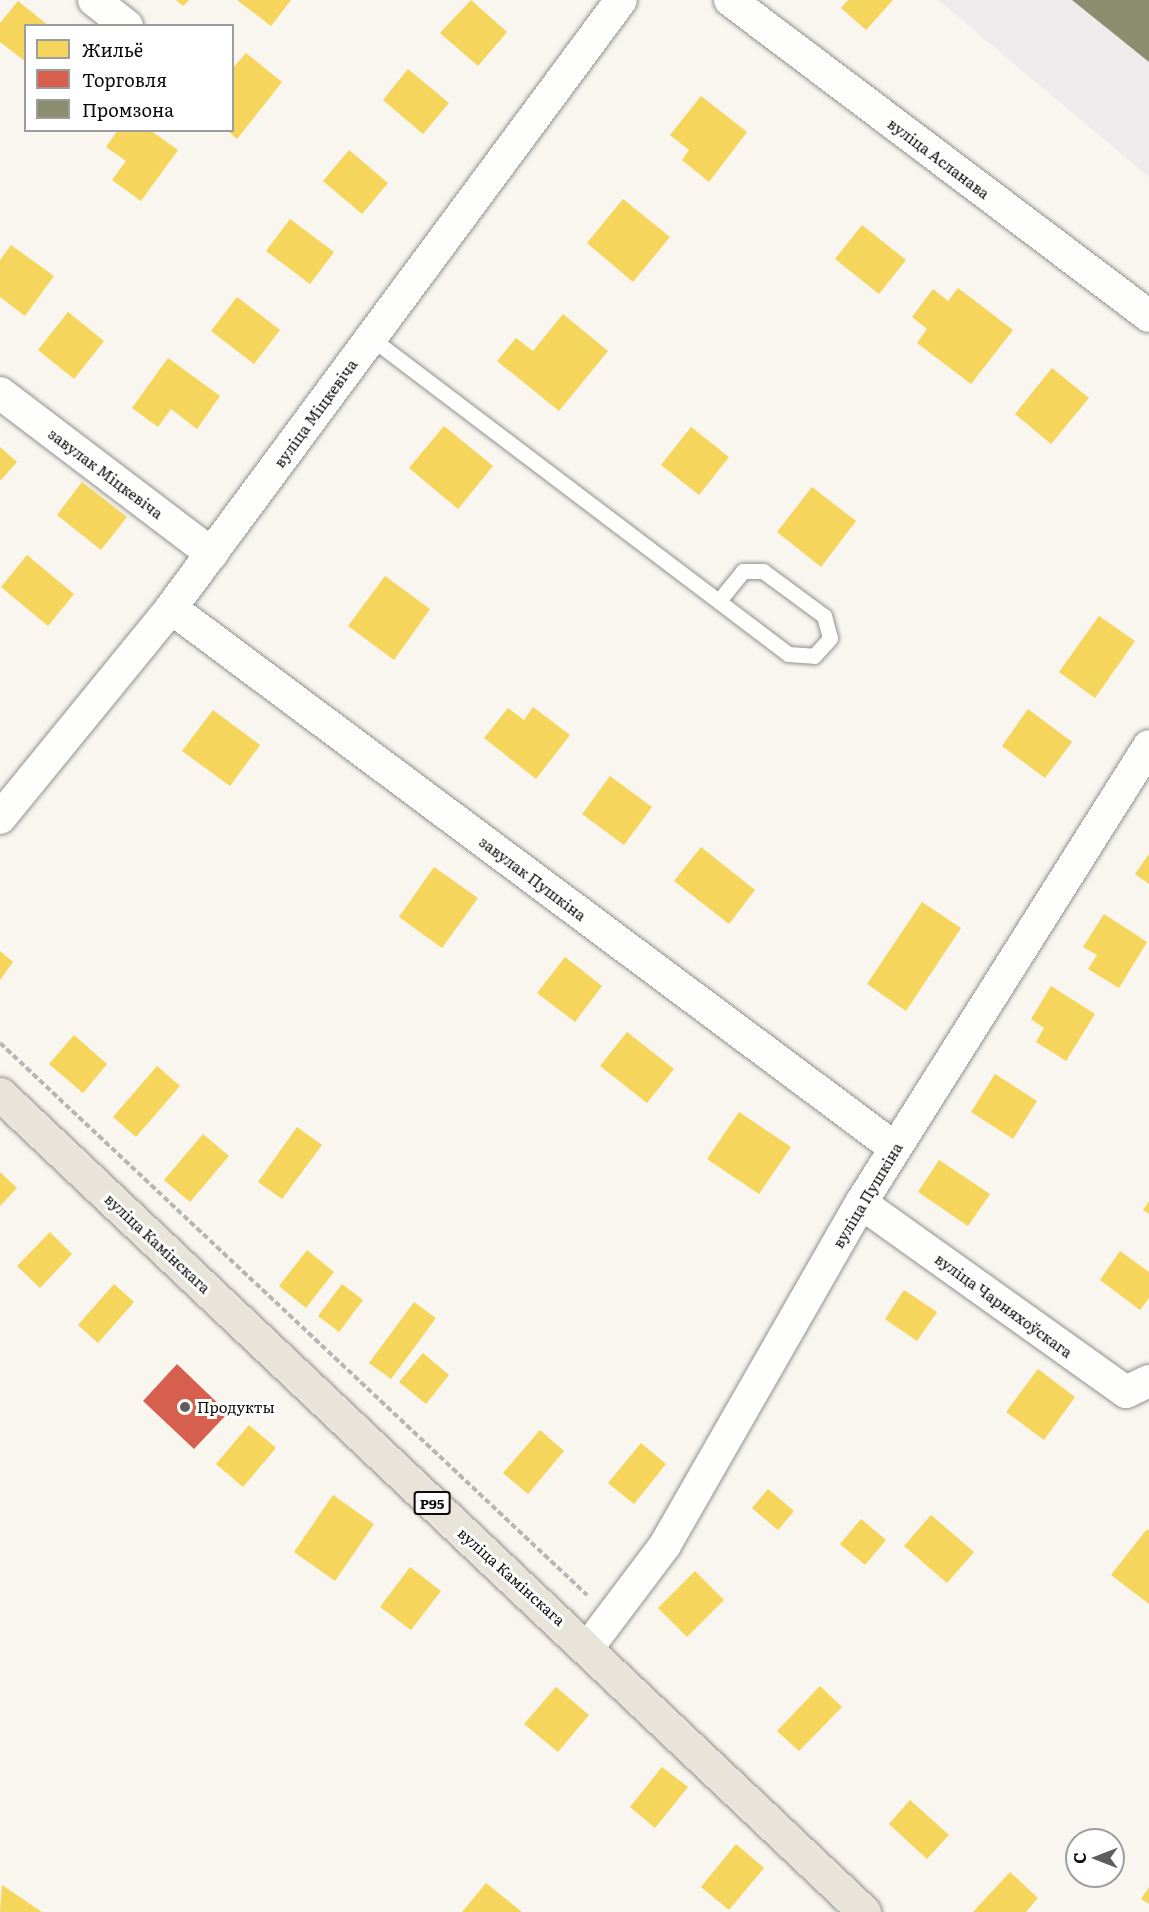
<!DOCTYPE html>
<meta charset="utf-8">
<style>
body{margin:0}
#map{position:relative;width:1149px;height:1912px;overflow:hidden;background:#f8f6ef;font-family:Literata,serif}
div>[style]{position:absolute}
.industrial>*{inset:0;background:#efeaec}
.homes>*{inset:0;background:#f6d55c}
.shops>*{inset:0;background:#d6604d}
.industry>*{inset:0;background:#8c8c6e}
.path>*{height:4px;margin-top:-2px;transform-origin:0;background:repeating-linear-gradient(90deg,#b7b6b5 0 6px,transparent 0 9px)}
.roads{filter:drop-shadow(0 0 2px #92918e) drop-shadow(0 0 2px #92918e)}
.service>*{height:15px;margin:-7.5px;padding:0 7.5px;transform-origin:7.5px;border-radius:7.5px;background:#fefefd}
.minor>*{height:32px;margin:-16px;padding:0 16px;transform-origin:16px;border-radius:16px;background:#fefefd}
.primary>*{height:33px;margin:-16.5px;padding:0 16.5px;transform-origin:16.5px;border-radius:16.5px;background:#e9e4d9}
.dots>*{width:16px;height:16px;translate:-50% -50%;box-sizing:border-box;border:3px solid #fff;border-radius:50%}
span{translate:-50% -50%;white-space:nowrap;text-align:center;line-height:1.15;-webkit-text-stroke:6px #fff;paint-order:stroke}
.shield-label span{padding:2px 4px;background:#fff;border:2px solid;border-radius:4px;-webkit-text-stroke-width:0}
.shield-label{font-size:14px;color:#0b0b0b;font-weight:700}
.street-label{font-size:15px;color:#0b0b0b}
.poi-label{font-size:15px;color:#0b0b0b}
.left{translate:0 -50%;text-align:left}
.legend{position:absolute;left:24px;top:24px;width:210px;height:108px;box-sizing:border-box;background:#fff;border:2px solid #9d9d9d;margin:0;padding:8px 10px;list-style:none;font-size:18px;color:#0b0b0b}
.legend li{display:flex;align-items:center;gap:12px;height:30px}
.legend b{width:30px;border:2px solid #9d9d9d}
.north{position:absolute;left:1065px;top:1828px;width:60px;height:60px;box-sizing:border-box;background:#fff;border:2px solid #9d9d9d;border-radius:50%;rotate:270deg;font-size:16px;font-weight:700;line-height:24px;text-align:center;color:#0b0b0b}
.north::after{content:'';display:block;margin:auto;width:21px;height:27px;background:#5e5d5b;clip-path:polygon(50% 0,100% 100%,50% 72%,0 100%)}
</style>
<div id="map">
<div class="industrial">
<div style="clip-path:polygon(938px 0,1149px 0,1149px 177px)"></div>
</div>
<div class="homes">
<div style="clip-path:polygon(176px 0,189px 0,183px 6px)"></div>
<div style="clip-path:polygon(237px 0,291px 0,271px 26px)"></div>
<div style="clip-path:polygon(471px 0,507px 32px,478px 66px,440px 33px)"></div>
<div style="clip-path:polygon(848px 0,893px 0,866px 30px,841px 8px)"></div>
<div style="clip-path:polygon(18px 1px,49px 26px,26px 26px,26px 62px,0 42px,0 23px)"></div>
<div style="clip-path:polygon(246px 53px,282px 82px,237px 139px,227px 130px,232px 130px,232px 69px)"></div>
<div style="clip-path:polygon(408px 69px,449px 103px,423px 134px,383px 100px)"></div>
<div style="clip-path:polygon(701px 96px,747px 132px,709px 182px,682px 160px,689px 150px,670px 135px)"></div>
<div style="clip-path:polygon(118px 130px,150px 130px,178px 150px,141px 201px,112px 180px,126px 161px,106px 147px)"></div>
<div style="clip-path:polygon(349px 150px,388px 183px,362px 214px,323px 181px)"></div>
<div style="clip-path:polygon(623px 199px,670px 237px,633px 282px,587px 243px)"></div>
<div style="clip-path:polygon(290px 219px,334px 252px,310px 284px,266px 251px)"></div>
<div style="clip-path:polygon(862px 225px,906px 260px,879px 294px,835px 259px)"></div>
<div style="clip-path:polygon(11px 245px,54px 276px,25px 316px,0 297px,0 260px)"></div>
<div style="clip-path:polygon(958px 288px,1013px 330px,971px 384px,917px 343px,927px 329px,912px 317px,933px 289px,948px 301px)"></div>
<div style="clip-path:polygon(237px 297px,280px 330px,254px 364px,211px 331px)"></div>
<div style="clip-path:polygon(68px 312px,104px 341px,74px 379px,38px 350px)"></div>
<div style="clip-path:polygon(563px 314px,608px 351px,559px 411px,497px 361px,516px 338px,533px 351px)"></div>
<div style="clip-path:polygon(168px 358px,220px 396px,197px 429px,171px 409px,158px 427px,132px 408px)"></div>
<div style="clip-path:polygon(1052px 368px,1089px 398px,1051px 444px,1015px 414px)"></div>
<div style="clip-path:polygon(444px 426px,493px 466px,458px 509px,409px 468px)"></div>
<div style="clip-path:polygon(691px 427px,729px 457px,699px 495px,661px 465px)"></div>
<div style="clip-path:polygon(0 447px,17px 462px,0 481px)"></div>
<div style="clip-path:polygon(82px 482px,127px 517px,101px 550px,57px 515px)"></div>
<div style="clip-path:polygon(812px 487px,856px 521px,821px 567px,777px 532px)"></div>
<div style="clip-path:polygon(27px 555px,74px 594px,48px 626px,1px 587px)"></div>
<div style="clip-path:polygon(385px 576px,430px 609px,394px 660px,348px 626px)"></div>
<div style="clip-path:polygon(1099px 616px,1135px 641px,1095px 698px,1059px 672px)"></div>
<div style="clip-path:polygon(533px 707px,570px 735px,536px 779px,484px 738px,508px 708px,524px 720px)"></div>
<div style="clip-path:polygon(1028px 709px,1072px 742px,1045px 778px,1002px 746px)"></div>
<div style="clip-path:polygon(213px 710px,260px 745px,230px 786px,182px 751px)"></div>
<div style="clip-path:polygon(610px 776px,652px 807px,624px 845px,582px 814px)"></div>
<div style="clip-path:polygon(701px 847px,755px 890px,729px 924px,674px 881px)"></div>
<div style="clip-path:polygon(1149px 854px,1149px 884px,1135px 874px)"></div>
<div style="clip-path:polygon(434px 867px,478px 898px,442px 948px,399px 917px)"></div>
<div style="clip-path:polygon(922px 902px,961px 928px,906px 1011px,867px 984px)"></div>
<div style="clip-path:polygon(1104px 914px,1147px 942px,1119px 988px,1088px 969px,1097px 955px,1083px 947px)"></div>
<div style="clip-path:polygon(0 951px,13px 962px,0 980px)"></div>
<div style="clip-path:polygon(565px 957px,602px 986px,575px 1022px,537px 993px)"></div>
<div style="clip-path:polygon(1051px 986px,1095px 1014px,1066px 1061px,1036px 1042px,1044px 1028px,1031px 1019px)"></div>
<div style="clip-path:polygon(627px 1032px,674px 1069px,647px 1103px,600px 1066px)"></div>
<div style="clip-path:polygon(74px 1035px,107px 1064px,83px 1093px,49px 1064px)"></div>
<div style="clip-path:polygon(157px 1066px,180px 1086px,136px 1137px,113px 1117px)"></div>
<div style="clip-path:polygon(995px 1074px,1037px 1101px,1013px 1139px,971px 1112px)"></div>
<div style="clip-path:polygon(739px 1112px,791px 1147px,759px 1194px,707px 1159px)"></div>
<div style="clip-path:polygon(297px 1127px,322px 1145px,282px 1199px,258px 1182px)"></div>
<div style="clip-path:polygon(203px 1134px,229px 1156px,190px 1202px,164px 1180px)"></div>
<div style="clip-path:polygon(939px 1160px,990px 1194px,968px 1226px,918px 1192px)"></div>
<div style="clip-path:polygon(0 1172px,17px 1188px,0 1206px)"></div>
<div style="clip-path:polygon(1149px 1201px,1149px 1214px,1143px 1210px)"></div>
<div style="clip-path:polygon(50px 1232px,72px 1254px,40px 1288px,17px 1266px)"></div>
<div style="clip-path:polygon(307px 1250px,334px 1272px,306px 1308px,279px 1286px)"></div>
<div style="clip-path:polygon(1120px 1251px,1149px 1272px,1149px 1298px,1140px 1310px,1100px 1280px)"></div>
<div style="clip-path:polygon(114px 1284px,134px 1302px,98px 1343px,78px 1325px)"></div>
<div style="clip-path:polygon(342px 1284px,363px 1300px,339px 1332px,318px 1316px)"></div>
<div style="clip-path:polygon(904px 1290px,937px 1312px,917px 1341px,885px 1319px)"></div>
<div style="clip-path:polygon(414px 1302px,436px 1318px,391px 1379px,369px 1363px)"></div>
<div style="clip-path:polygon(423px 1353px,449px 1375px,426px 1404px,399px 1382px)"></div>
<div style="clip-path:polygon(1038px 1369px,1075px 1397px,1044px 1440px,1006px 1412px)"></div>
<div style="clip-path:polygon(249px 1425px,276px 1448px,243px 1487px,216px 1464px)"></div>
<div style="clip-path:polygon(540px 1430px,564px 1451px,528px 1494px,503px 1473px)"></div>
<div style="clip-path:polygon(641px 1443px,666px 1464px,634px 1504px,608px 1483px)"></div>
<div style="clip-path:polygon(768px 1489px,794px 1511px,778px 1530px,752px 1508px)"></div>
<div style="clip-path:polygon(333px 1495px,374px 1524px,335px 1581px,294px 1552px)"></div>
<div style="clip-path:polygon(931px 1515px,974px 1552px,947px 1583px,904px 1546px)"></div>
<div style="clip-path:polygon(861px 1519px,886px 1540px,865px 1565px,840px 1544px)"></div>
<div style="clip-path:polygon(1147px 1529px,1149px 1531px,1149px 1604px,1111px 1575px)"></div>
<div style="clip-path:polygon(410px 1567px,441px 1591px,411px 1630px,380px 1607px)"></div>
<div style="clip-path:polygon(695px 1571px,724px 1600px,687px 1637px,658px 1608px)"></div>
<div style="clip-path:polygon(820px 1686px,842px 1707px,799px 1751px,777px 1731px)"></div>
<div style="clip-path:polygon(556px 1687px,589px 1715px,558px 1752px,524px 1724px)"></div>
<div style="clip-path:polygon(662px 1767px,688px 1787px,655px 1828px,630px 1807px)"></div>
<div style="clip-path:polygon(910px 1800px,949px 1835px,927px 1859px,889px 1824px)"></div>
<div style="clip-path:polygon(736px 1844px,764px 1868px,729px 1910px,701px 1887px)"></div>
<div style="clip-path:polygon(1010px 1872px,1038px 1898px,1026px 1912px,973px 1912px)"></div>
<div style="clip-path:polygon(486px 1883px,522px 1912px,462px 1912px)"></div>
<div style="clip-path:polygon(2px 1885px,42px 1912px,0 1912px)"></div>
<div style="clip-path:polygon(1149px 1887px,1149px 1904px,1141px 1899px)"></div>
</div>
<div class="shops">
<div style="clip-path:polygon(177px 1364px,228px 1413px,194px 1449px,143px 1401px)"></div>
</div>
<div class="industry">
<div style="clip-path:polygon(1072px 0,1149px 0,1149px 62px)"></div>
</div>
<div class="path">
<div style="left:0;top:1043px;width:806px;rotate:43.24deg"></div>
</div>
<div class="roads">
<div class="service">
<div style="left:371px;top:338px;width:523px;rotate:37.15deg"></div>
<div style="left:788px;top:654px;width:26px;rotate:4deg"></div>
<div style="left:814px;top:656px;width:24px;rotate:-48deg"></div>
<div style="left:830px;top:638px;width:23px;rotate:-105deg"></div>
<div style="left:824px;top:616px;width:76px;rotate:-143.6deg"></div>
<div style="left:763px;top:571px;width:20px;rotate:180deg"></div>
<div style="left:743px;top:571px;width:38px;rotate:129deg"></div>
</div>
<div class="minor">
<div style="left:94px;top:0;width:42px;rotate:38.2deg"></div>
<div style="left:730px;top:0;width:525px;rotate:37.02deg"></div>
<div style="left:0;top:393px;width:266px;rotate:37.2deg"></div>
<div style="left:171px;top:608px;width:903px;rotate:36.72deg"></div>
<div style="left:0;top:818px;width:271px;rotate:-50.8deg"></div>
<div style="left:171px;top:608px;width:756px;rotate:-53.49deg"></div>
<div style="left:861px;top:1203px;width:325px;rotate:35.5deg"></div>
<div style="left:1126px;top:1392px;width:25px;rotate:-26deg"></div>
<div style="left:589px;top:1646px;width:126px;rotate:-53deg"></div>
<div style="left:665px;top:1545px;width:394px;rotate:-60.2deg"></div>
<div style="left:861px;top:1203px;width:540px;rotate:-57.78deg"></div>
</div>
<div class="primary">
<div style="left:0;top:1094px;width:1190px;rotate:43.43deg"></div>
</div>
</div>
<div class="dots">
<div style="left:185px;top:1407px;background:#5e5d5b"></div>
</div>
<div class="shield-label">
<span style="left:432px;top:1503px">Р95</span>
</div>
<div class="street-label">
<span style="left:939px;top:158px;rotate:37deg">вуліца Асланава</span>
<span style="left:315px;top:413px;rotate:-54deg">вуліца Міцкевіча</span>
<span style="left:106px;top:473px;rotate:37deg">завулак Міцкевіча</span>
<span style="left:533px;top:878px;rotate:37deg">завулак Пушкіна</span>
<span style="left:867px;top:1195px;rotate:-59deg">вуліца Пушкіна</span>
<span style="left:158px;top:1243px;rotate:43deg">вуліца Камінскага</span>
<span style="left:1004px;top:1305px;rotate:36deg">вуліца Чарняхоўскага</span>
<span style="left:512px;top:1576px;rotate:42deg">вуліца Камінскага</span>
</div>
<div class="poi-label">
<span class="left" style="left:197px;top:1407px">Продукты</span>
</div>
<ul class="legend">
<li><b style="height:16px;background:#f6d55c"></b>Жильё</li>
<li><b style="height:16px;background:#d6604d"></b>Торговля</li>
<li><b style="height:16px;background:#8c8c6e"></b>Промзона</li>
</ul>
<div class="north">С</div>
</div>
